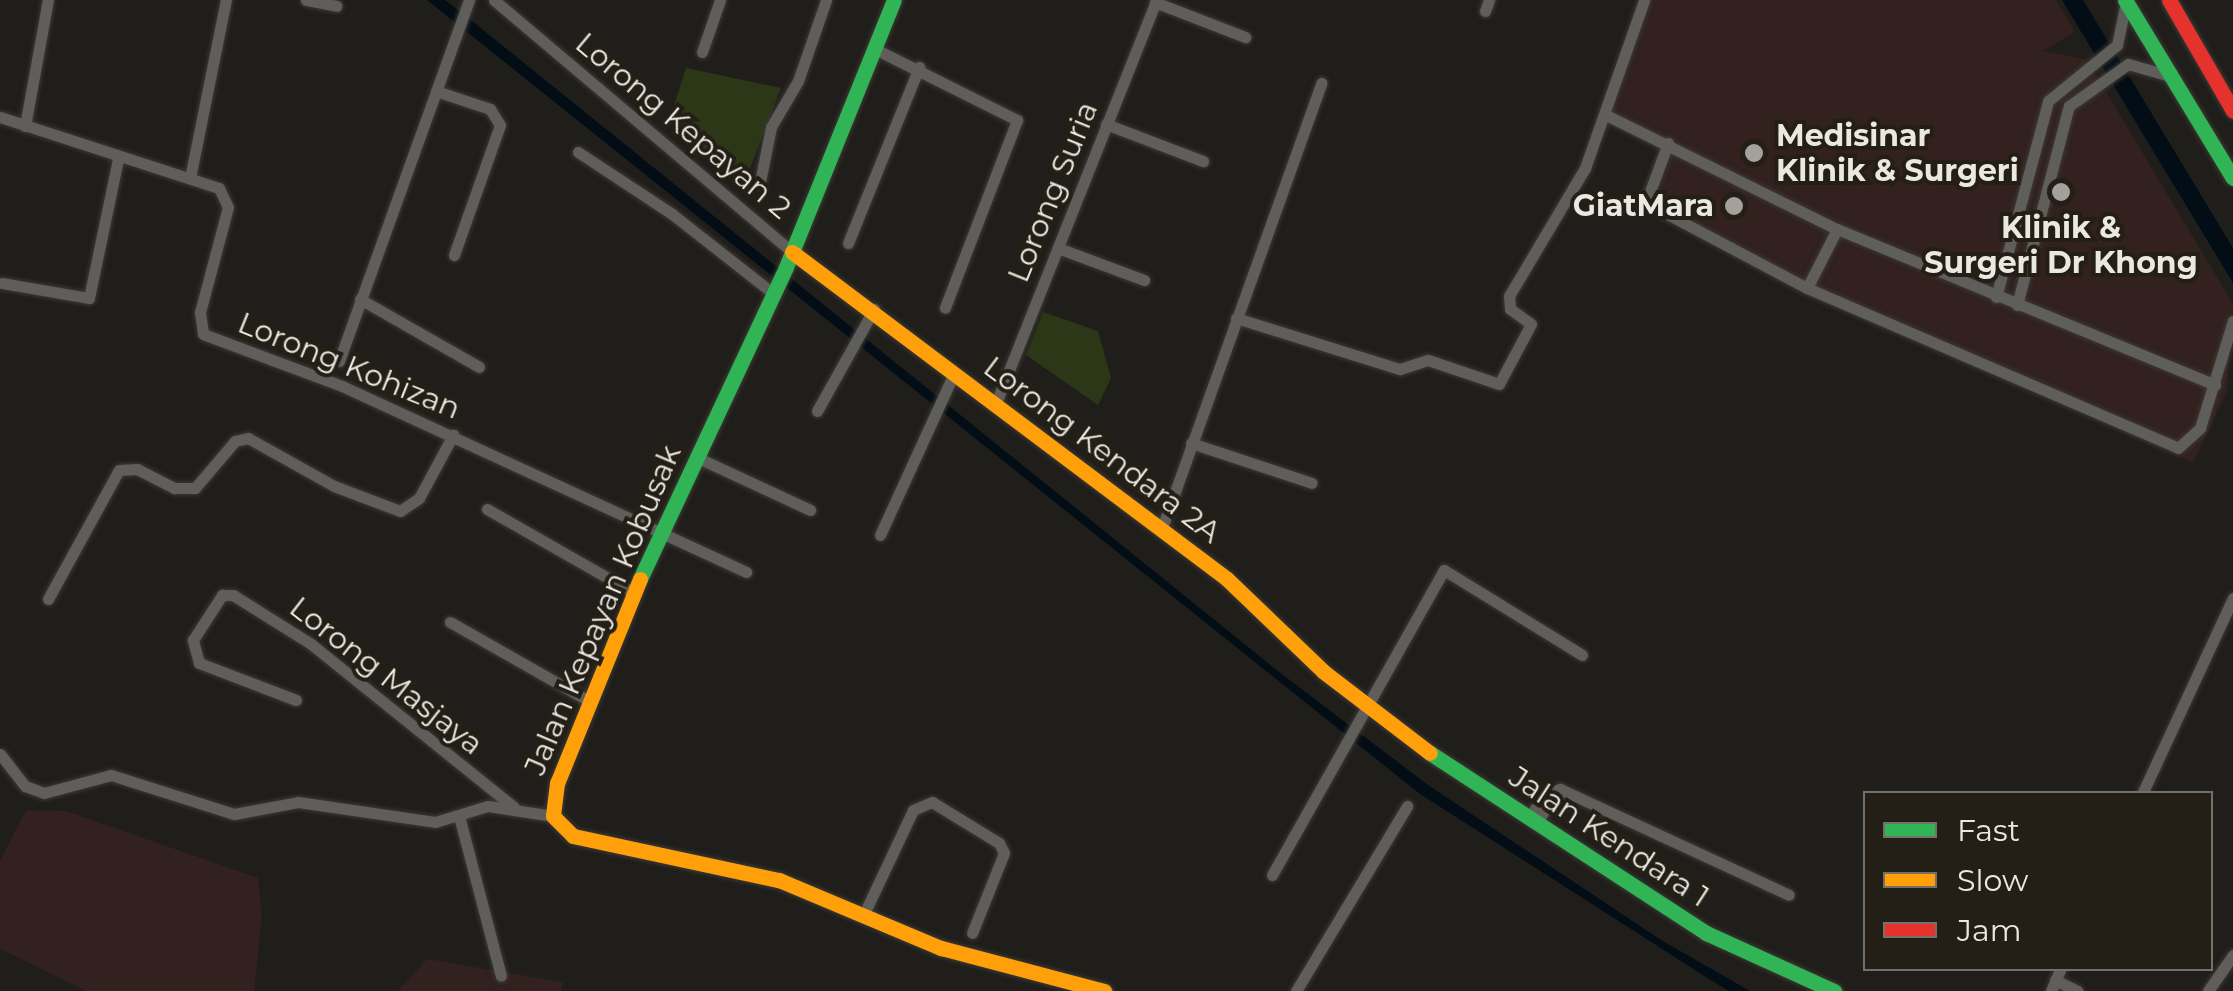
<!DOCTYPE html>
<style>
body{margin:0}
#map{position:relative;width:2233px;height:991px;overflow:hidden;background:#201e1a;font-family:Montserrat,sans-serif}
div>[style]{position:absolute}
.commercial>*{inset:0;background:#32211e}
.green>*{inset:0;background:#2c3717}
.water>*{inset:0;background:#030d15}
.roads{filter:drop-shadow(0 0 2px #3b3935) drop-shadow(0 0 2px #3b3935)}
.street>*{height:11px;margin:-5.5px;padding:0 5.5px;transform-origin:5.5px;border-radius:5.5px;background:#605e5b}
.fast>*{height:15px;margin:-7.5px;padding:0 7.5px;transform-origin:7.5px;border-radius:7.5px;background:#30b455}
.slow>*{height:15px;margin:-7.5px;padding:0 7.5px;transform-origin:7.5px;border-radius:7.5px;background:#ff9f0a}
.jam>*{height:15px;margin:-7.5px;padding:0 7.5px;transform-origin:7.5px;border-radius:7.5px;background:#e5322d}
.dots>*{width:28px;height:28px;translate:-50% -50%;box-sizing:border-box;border:5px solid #241f16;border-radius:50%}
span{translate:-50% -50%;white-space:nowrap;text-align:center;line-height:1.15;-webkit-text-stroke:8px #241f16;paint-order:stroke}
.street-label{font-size:30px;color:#ebe8e2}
.poi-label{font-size:30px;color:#ebe8e2;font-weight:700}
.left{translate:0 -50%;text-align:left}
.right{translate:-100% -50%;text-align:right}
.legend{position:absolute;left:1863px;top:791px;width:350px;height:180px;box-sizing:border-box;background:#241f16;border:2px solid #746f68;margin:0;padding:12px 18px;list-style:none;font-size:30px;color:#ebe8e2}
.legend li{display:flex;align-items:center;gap:20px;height:50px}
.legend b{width:50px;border:2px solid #746f68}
</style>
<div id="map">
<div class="commercial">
<div style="clip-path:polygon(1647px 0,2056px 0,2075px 32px,2043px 51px,2087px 60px,2233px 304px,2227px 392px,2193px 463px,1803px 288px,1638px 202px,1659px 146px,1607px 119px)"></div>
<div style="clip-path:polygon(26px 810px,66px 811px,258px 878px,262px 914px,254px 991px,86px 991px,0 949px,0 861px)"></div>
<div style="clip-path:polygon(427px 959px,563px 982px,561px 991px,398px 991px)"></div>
</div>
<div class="green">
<div style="clip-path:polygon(686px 68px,781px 88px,744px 184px,669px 121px)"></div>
<div style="clip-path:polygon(1043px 312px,1098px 331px,1111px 378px,1098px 405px,1026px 355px)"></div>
</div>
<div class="water">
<div style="clip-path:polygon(427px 0,445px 0,472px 21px,1279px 672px,1428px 785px,1661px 940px,1750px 991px,1729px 991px,1709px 979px,1420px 794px)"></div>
<div style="clip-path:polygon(2062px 0,2083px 0,2233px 248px,2233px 283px)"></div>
</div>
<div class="roads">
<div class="street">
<div style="left:306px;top:0;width:31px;rotate:11deg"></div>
<div style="left:494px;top:0;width:390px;rotate:40.2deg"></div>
<div style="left:1155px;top:2px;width:97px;rotate:21.3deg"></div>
<div style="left:1485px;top:11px;width:12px;rotate:-70deg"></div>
<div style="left:875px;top:49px;width:159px;rotate:26.6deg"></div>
<div style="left:1017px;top:120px;width:201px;rotate:111deg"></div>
<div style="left:702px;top:52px;width:55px;rotate:-70.9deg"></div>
<div style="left:436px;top:91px;width:57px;rotate:18.4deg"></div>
<div style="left:490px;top:109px;width:19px;rotate:58deg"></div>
<div style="left:500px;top:125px;width:138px;rotate:109.5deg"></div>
<div style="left:1606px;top:115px;width:258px;rotate:26.3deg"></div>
<div style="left:1837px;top:229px;width:409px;rotate:22.4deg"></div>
<div style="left:0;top:117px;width:230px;rotate:18deg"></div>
<div style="left:219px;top:188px;width:21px;rotate:65deg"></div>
<div style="left:228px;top:207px;width:109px;rotate:104.9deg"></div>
<div style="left:200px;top:312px;width:22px;rotate:82deg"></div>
<div style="left:203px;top:334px;width:148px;rotate:20.5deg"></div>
<div style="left:342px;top:386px;width:445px;rotate:24.7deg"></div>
<div style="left:1106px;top:124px;width:104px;rotate:20.9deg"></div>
<div style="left:25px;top:126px;width:128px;rotate:-79.7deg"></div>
<div style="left:1668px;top:143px;width:54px;rotate:110.4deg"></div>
<div style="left:1649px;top:194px;width:12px;rotate:76deg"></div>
<div style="left:1652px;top:206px;width:175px;rotate:27.9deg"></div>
<div style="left:1807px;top:288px;width:404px;rotate:23.3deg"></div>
<div style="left:2178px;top:448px;width:30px;rotate:-42deg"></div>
<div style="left:2200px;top:428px;width:112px;rotate:-72.9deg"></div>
<div style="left:578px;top:152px;width:113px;rotate:33.4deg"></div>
<div style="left:672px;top:214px;width:130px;rotate:38.1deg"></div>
<div style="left:190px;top:178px;width:182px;rotate:-78.6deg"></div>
<div style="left:760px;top:182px;width:56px;rotate:-78.7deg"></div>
<div style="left:771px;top:127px;width:53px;rotate:-59.6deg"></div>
<div style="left:798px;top:81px;width:86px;rotate:-70.9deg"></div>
<div style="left:848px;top:243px;width:190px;rotate:-68deg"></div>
<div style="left:1058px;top:248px;width:92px;rotate:20.4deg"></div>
<div style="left:2px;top:283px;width:88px;rotate:9.8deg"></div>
<div style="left:89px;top:298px;width:142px;rotate:-78.2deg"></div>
<div style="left:1807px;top:288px;width:66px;rotate:-63deg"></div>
<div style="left:1996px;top:297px;width:203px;rotate:-75.1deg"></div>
<div style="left:2048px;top:101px;width:89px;rotate:-39.1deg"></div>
<div style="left:2117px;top:45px;width:44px;rotate:-78.2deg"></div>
<div style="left:360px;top:299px;width:137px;rotate:29.7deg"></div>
<div style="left:2017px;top:305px;width:206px;rotate:-75.4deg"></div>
<div style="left:2069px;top:106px;width:72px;rotate:-35.4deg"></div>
<div style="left:2128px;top:64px;width:41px;rotate:15.8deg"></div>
<div style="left:1236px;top:318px;width:172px;rotate:17.3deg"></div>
<div style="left:1400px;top:369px;width:29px;rotate:-18deg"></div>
<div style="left:1428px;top:360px;width:75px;rotate:18.7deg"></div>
<div style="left:1499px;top:384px;width:68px;rotate:-61.9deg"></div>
<div style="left:1531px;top:324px;width:26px;rotate:-144deg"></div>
<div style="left:1510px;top:309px;width:13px;rotate:-94deg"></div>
<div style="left:1509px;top:296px;width:149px;rotate:-59.3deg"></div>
<div style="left:1585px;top:168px;width:178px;rotate:-70.6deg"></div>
<div style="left:339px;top:361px;width:384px;rotate:-70.2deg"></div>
<div style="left:996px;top:403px;width:434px;rotate:-68.3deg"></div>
<div style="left:817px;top:411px;width:117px;rotate:-60.8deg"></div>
<div style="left:1191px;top:443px;width:127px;rotate:18.3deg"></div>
<div style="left:696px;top:457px;width:126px;rotate:24.9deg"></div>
<div style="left:487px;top:509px;width:169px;rotate:29.7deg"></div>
<div style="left:1161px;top:531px;width:476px;rotate:-70.3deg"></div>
<div style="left:880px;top:535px;width:178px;rotate:-65.4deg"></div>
<div style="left:48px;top:599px;width:147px;rotate:-61.2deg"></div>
<div style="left:119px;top:470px;width:18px;rotate:-3deg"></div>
<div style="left:137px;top:469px;width:42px;rotate:27.2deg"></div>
<div style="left:174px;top:488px;width:21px"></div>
<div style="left:195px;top:488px;width:62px;rotate:-49.6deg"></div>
<div style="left:235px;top:441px;width:13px;rotate:-13deg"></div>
<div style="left:248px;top:438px;width:98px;rotate:29.2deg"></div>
<div style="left:334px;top:486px;width:71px;rotate:20.7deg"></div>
<div style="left:400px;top:511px;width:23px;rotate:-34deg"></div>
<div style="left:419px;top:498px;width:72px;rotate:-61.6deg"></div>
<div style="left:450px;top:622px;width:160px;rotate:29.6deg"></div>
<div style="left:296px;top:700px;width:104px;rotate:-159.1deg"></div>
<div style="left:199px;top:663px;width:24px;rotate:-105deg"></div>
<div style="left:193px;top:640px;width:54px;rotate:-57.2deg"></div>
<div style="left:222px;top:595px;width:11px"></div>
<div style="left:233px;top:595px;width:92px;rotate:32.1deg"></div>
<div style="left:311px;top:644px;width:260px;rotate:38.8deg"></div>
<div style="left:0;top:754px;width:41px;rotate:52deg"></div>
<div style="left:25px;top:786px;width:20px;rotate:20deg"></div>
<div style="left:44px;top:793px;width:69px;rotate:-15deg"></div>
<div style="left:111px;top:775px;width:129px;rotate:17.6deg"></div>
<div style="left:234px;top:814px;width:65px;rotate:-10.6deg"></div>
<div style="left:298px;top:802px;width:138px;rotate:8.3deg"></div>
<div style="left:435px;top:822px;width:55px;rotate:-16.8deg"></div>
<div style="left:488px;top:806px;width:66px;rotate:8.7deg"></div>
<div style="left:2142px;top:794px;width:216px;rotate:-65.1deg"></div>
<div style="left:459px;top:816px;width:165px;rotate:75.3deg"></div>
<div style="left:1529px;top:818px;width:30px;rotate:-57deg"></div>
<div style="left:1545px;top:793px;width:16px;rotate:-15deg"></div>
<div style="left:1560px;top:789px;width:252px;rotate:24.8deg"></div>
<div style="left:1537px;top:822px;width:24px;rotate:-57deg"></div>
<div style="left:1550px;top:802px;width:18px;rotate:-27deg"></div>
<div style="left:1272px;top:875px;width:350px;rotate:-60.6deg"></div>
<div style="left:1444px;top:570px;width:162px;rotate:31.6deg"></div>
<div style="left:863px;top:916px;width:117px;rotate:-64.7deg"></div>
<div style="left:913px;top:810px;width:21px;rotate:-23deg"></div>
<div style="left:932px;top:802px;width:79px;rotate:31.5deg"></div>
<div style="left:999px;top:843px;width:11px;rotate:63deg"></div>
<div style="left:1004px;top:853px;width:86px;rotate:111.8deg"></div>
<div style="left:2055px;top:980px;width:25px;rotate:26deg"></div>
<div style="left:1296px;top:991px;width:216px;rotate:-59deg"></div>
<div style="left:2051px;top:991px;width:25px;rotate:-67deg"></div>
<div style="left:2208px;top:991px;width:44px;rotate:-55.2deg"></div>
</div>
<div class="fast">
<div style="left:2125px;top:0;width:208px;rotate:58.8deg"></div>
<div style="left:640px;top:579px;width:344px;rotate:-64.9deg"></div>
<div style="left:786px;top:267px;width:288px;rotate:-68deg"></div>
<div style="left:1430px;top:753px;width:330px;rotate:33.1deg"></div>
<div style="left:1706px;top:933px;width:141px;rotate:24.4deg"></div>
</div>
<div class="slow">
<div style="left:792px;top:252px;width:544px;rotate:36.93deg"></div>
<div style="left:1227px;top:579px;width:134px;rotate:43.8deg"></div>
<div style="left:1324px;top:672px;width:133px;rotate:37.4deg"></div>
<div style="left:640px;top:579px;width:220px;rotate:112.1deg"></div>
<div style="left:557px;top:783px;width:33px;rotate:97deg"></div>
<div style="left:553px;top:816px;width:28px;rotate:45deg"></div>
<div style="left:573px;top:836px;width:211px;rotate:12.1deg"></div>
<div style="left:779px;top:880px;width:176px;rotate:22.8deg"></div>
<div style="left:941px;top:948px;width:169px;rotate:14.8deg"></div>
</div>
<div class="jam">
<div style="left:2169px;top:0;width:128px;rotate:60deg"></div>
</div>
</div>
<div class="dots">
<div style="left:1754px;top:153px;background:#a4a19c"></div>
<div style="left:2061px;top:192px;background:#a4a19c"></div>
<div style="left:1734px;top:206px;background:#a4a19c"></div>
</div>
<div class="street-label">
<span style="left:683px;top:126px;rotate:40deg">Lorong Kepayan 2</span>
<span style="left:1053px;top:192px;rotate:-68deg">Lorong Suria</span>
<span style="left:349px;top:366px;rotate:22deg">Lorong Kohizan</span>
<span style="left:1102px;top:450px;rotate:37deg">Lorong Kendara 2A</span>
<span style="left:603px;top:610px;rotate:-67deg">Jalan Kepayan Kobusak</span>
<span style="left:386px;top:676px;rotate:38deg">Lorong Masjaya</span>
<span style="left:1609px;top:837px;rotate:33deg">Jalan Kendara 1</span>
</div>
<div class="poi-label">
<span class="left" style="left:1776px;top:153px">Medisinar<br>Klinik &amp; Surgeri</span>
<span class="right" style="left:1714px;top:206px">GiatMara</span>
<span style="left:2061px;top:245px">Klinik &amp;<br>Surgeri Dr Khong</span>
</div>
<ul class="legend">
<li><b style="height:12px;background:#30b455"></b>Fast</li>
<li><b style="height:12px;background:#ff9f0a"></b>Slow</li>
<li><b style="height:12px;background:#e5322d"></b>Jam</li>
</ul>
</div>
